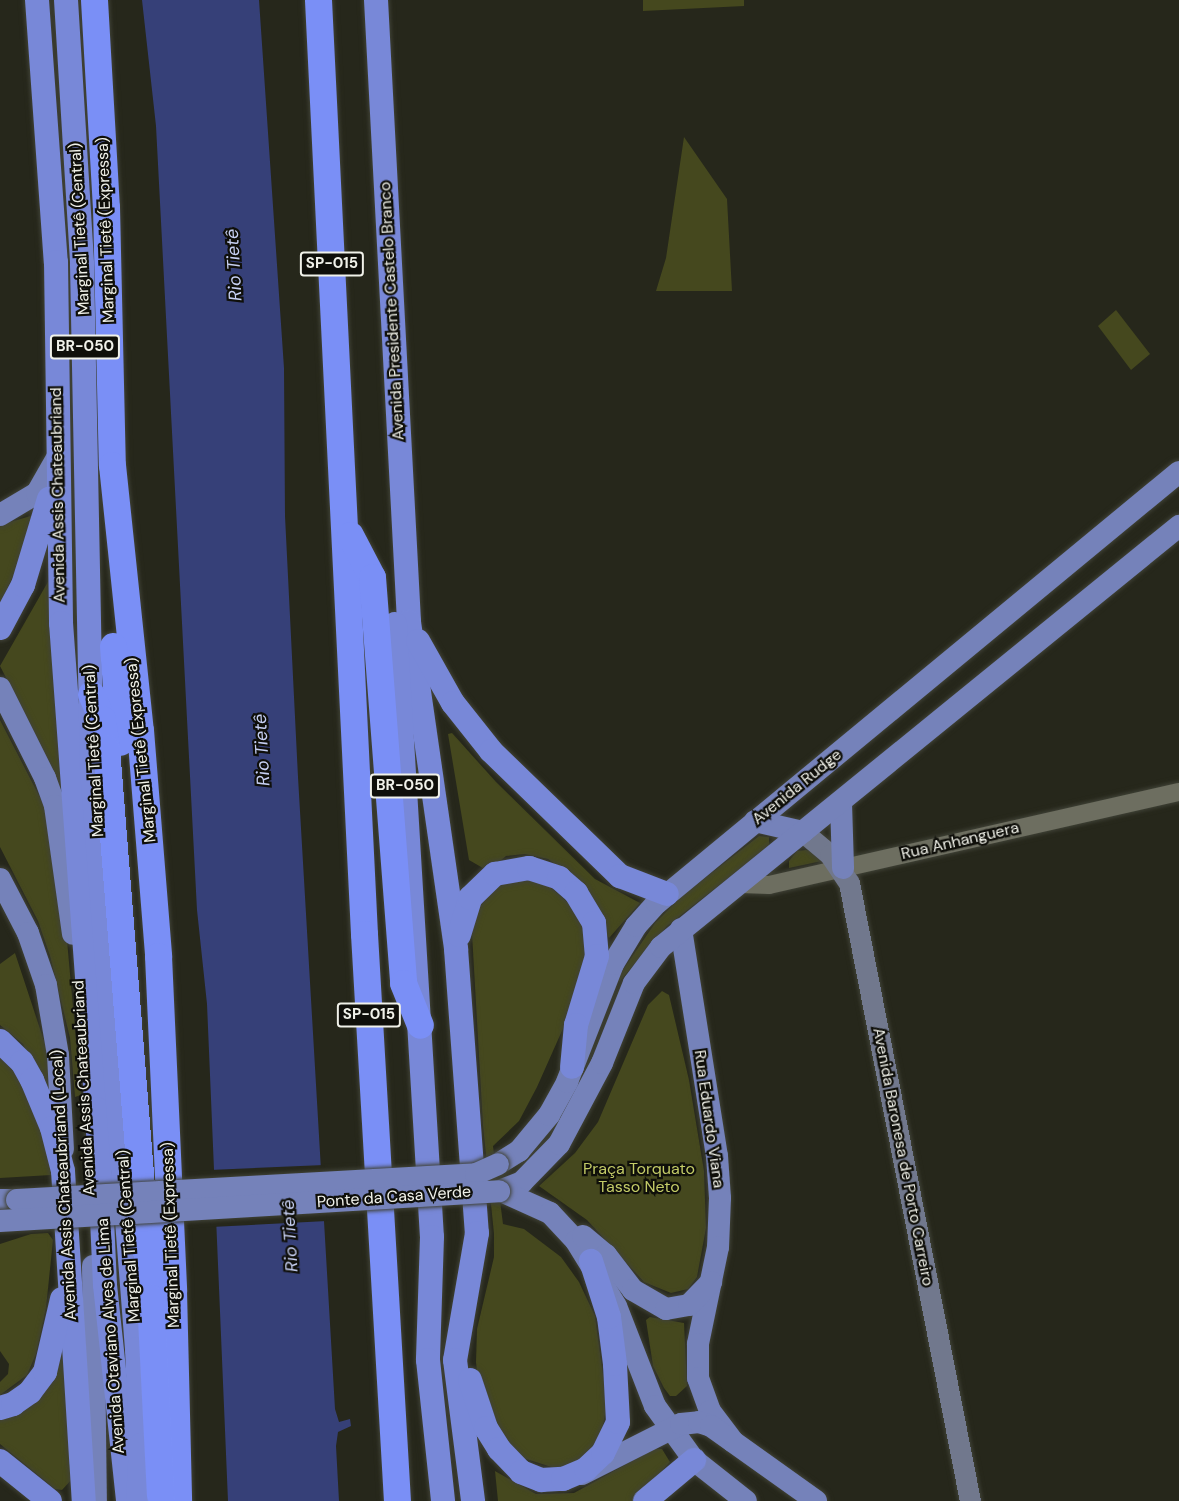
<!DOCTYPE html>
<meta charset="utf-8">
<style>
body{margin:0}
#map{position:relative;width:1179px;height:1501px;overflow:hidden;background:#26271b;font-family:"DM Sans",sans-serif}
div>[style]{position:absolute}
.green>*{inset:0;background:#45481e}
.water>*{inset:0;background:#364078}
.pier>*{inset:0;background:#26271b}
.roads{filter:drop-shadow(0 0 2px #404237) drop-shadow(0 0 2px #404237)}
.tertiary>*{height:18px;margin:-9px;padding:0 9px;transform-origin:9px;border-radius:9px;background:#6d6e60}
.secondary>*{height:21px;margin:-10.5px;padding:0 10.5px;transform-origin:10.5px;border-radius:10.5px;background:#71788d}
.primary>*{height:22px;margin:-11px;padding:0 11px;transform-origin:11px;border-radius:11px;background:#7582ba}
.trunk>*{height:24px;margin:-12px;padding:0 12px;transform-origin:12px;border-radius:12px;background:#7888d8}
.motorway>*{height:27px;margin:-13.5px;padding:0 13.5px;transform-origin:13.5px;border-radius:13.5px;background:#7a8ff6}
.bridges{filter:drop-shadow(0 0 2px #404237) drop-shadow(0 0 2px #404237)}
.primary-bridge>*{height:22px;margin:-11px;padding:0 11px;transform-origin:11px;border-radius:11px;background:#7582ba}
span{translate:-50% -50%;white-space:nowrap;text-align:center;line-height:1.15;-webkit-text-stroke:4.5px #0f0f0a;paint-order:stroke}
.shield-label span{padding:2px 4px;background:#0f0f0a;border:2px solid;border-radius:4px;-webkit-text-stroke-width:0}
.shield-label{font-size:15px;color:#f0f1e9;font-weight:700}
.street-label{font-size:16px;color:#f0f1e9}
.park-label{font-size:16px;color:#c3cb67}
.water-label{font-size:18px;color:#c7d0f3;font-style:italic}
</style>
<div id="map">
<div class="green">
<div style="clip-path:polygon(643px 0,744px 0,744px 6px,643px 11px)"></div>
<div style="clip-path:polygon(684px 137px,727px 199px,732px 291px,656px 291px,666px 258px)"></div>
<div style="clip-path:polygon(1116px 310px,1150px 354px,1131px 370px,1098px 326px)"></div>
<div style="clip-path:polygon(34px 515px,16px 570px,0 604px,0 525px)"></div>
<div style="clip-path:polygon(49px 580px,73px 840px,42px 748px,0 666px)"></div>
<div style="clip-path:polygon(0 720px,46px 809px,64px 907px,81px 1095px,75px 1097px,70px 1038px,50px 956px,38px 921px,0 847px)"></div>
<div style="clip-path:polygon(452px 733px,496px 782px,595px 879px,640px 903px,609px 938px,575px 878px,548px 859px,525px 854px,506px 856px,488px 871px,469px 860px,448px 734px)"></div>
<div style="clip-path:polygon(759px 836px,769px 837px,769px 846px,667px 926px,619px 982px,616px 980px,655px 923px,683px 895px)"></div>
<div style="clip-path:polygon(806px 850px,818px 853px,822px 861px,789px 868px,789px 861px,797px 851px)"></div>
<div style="clip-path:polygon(530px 879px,550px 887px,573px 907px,582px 924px,589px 970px,537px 1087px,519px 1121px,493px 1146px,503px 1224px,524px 1229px,561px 1257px,579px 1282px,595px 1316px,607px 1405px,598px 1449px,561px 1470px,523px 1458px,498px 1431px,478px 1381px,476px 1362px,477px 1329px,494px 1257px,494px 1234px,483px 1126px,472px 934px,479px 907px,497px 885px)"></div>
<div style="clip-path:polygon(15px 953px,47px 1050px,52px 1103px,23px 1044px,0 1025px,0 964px)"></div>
<div style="clip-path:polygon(662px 991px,669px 995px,689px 1080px,704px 1171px,706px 1228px,697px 1277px,688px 1289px,671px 1293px,644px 1282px,587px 1220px,539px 1186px,575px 1153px,598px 1122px,648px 1005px)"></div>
<div style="clip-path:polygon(0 1050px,18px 1068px,47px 1148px,51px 1175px,0 1178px)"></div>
<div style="clip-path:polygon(48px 1233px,53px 1240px,46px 1308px,36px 1354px,27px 1375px,0 1395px,0 1382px,8px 1374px,9px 1364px,0 1351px,0 1244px,31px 1234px)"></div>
<div style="clip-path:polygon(650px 1317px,684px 1323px,687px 1386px,676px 1396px,670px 1396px,664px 1388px,653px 1366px,646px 1320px)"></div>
<div style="clip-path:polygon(67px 1338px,73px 1478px,62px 1490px,55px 1489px,0 1444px,0 1418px,47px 1389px)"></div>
<div style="clip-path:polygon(654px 1449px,662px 1449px,670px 1462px,634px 1501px,498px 1501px,495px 1471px,536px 1494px,574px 1493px)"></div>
</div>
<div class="water">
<div style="clip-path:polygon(142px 0,259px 0,284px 368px,285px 516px,298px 777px,335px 1409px,339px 1422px,350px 1419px,351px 1426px,338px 1432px,336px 1446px,339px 1501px,228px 1501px,207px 1004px,197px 910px,156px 126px)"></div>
</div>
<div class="pier">
<div style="clip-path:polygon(324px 1165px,327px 1221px,211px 1227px,210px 1170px)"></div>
</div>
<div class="roads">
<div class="tertiary">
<div style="left:741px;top:884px;width:28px;rotate:2deg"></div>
<div style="left:769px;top:885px;width:420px;rotate:-12.8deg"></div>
</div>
<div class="secondary">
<div style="left:803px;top:832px;width:35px;rotate:40deg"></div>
<div style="left:830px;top:855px;width:34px;rotate:56deg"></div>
<div style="left:849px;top:883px;width:630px;rotate:78.92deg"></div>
</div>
<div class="primary">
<div style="left:0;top:515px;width:43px;rotate:-30.7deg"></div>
<div style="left:37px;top:493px;width:40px;rotate:-60.3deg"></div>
<div style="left:0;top:688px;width:101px;rotate:63.4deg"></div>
<div style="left:45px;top:778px;width:30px;rotate:70deg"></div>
<div style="left:55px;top:806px;width:129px;rotate:82deg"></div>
<div style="left:841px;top:803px;width:65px;rotate:88.2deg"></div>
<div style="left:755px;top:821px;width:49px;rotate:12.9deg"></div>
<div style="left:0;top:879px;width:61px;rotate:62.6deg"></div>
<div style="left:28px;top:933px;width:55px;rotate:70.9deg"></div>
<div style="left:46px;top:985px;width:71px;rotate:80.3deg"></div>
<div style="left:58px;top:1055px;width:94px;rotate:87deg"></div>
<div style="left:681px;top:929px;width:230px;rotate:81deg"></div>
<div style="left:717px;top:1156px;width:42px;rotate:85.9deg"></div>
<div style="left:720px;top:1198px;width:49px;rotate:92.3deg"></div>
<div style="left:718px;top:1247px;width:99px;rotate:101.7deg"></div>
<div style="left:698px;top:1344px;width:34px;rotate:90deg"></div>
<div style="left:698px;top:1378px;width:35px;rotate:70deg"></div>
<div style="left:710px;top:1411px;width:38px;rotate:53deg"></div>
<div style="left:498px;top:1164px;width:25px;rotate:-32deg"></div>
<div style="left:519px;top:1151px;width:47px;rotate:-50.2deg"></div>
<div style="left:549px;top:1115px;width:38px;rotate:-61deg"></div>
<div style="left:567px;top:1082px;width:127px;rotate:-68.7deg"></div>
<div style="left:613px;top:964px;width:44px;rotate:-58.8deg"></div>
<div style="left:636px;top:926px;width:31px;rotate:-48deg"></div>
<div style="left:657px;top:903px;width:677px;rotate:-39.55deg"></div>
<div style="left:499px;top:1191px;width:25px;rotate:-21deg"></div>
<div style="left:522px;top:1182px;width:53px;rotate:-45.8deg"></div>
<div style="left:559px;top:1144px;width:92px;rotate:-62deg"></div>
<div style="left:602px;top:1063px;width:86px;rotate:-68.2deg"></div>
<div style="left:634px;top:983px;width:45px;rotate:-53.1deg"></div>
<div style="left:661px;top:947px;width:668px;rotate:-39.1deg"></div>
<div style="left:501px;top:1191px;width:54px;rotate:24.2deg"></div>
<div style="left:550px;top:1213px;width:38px;rotate:47deg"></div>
<div style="left:576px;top:1241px;width:76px;rotate:58.4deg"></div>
<div style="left:616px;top:1306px;width:107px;rotate:68.7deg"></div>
<div style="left:655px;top:1406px;width:67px;rotate:54.2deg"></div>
<div style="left:694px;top:1460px;width:66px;rotate:38.3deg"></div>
<div style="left:0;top:1200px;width:17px"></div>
<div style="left:583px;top:1236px;width:30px;rotate:40deg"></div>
<div style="left:606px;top:1255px;width:44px;rotate:52.4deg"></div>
<div style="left:633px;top:1290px;width:38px;rotate:30deg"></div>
<div style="left:666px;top:1309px;width:23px;rotate:-10deg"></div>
<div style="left:689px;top:1305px;width:32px;rotate:-46deg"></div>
<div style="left:93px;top:1266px;width:235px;rotate:89.3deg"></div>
<div style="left:582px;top:1474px;width:111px;rotate:-26.8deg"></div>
<div style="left:681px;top:1424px;width:18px;rotate:-6deg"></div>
<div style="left:699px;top:1422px;width:13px;rotate:18deg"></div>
<div style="left:711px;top:1426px;width:129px;rotate:35.5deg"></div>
</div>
<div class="trunk">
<div style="left:37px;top:0;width:263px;rotate:85.9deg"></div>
<div style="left:56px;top:262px;width:361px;rotate:89.2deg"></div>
<div style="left:61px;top:623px;width:487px;rotate:85.8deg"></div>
<div style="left:97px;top:1109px;width:176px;rotate:87.4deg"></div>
<div style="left:105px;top:1285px;width:217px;rotate:83.9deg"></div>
<div style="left:66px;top:0;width:265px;rotate:86.5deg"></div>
<div style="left:82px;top:265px;width:506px;rotate:88.87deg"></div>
<div style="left:92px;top:771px;width:580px;rotate:85.55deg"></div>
<div style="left:137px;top:1349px;width:96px;rotate:87.6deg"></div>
<div style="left:141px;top:1445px;width:56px;rotate:93.1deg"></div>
<div style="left:376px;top:0;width:623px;rotate:86.96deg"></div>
<div style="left:409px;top:622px;width:330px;rotate:81.8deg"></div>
<div style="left:456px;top:949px;width:285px;rotate:85.8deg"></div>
<div style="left:477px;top:1233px;width:129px;rotate:99.8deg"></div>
<div style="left:455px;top:1360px;width:142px;rotate:82.7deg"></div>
<div style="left:395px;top:624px;width:614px;rotate:86.55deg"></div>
<div style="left:432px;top:1237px;width:123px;rotate:91.9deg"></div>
<div style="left:428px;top:1360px;width:142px;rotate:83.9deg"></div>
<div style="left:0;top:628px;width:49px;rotate:-61.9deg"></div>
<div style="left:23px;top:585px;width:90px;rotate:-73.2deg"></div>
<div style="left:418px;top:641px;width:71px;rotate:60.6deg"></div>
<div style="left:453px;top:703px;width:61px;rotate:51.6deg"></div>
<div style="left:491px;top:751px;width:180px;rotate:44.1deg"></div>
<div style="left:620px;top:876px;width:50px;rotate:21deg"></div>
<div style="left:459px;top:935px;width:39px;rotate:-73deg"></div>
<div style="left:470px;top:898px;width:35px;rotate:-44deg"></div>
<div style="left:495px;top:874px;width:35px;rotate:-10deg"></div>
<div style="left:529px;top:868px;width:32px;rotate:18deg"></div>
<div style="left:559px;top:878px;width:23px;rotate:41deg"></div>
<div style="left:576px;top:893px;width:35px;rotate:59deg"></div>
<div style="left:594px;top:923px;width:33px;rotate:85deg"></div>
<div style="left:597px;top:956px;width:72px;rotate:106.9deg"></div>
<div style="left:576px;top:1025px;width:42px;rotate:95.4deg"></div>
<div style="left:0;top:1041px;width:30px;rotate:44deg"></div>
<div style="left:22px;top:1062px;width:21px;rotate:61deg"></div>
<div style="left:32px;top:1080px;width:52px;rotate:67.4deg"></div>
<div style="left:52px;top:1128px;width:44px;rotate:75.7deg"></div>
<div style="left:63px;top:1171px;width:331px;rotate:86.4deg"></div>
<div style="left:470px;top:1380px;width:51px;rotate:71.6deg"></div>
<div style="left:486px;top:1428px;width:25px;rotate:58deg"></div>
<div style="left:499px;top:1449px;width:32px;rotate:46deg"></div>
<div style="left:521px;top:1472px;width:22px;rotate:22deg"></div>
<div style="left:541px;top:1480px;width:22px;rotate:-3deg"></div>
<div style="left:563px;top:1479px;width:25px;rotate:-23deg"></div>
<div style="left:586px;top:1469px;width:23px;rotate:-43deg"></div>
<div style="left:603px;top:1453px;width:34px;rotate:-64deg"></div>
<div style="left:618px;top:1422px;width:58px;rotate:-93deg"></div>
<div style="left:615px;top:1364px;width:47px;rotate:-97.3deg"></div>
<div style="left:609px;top:1317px;width:59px;rotate:-107.8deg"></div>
<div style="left:0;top:1408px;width:14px;rotate:-17deg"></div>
<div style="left:13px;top:1404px;width:21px;rotate:-35deg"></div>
<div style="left:30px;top:1392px;width:25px;rotate:-53deg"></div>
<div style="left:45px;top:1372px;width:75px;rotate:-76.9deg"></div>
<div style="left:0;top:1461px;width:64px;rotate:38.7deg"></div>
<div style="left:645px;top:1501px;width:64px;rotate:-39.9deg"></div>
</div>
<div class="motorway">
<div style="left:94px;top:0;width:207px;rotate:86.7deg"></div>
<div style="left:106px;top:207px;width:258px;rotate:88.7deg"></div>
<div style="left:112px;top:465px;width:266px;rotate:84deg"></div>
<div style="left:140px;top:730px;width:227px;rotate:85.4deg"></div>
<div style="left:158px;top:956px;width:335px;rotate:87.4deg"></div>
<div style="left:173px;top:1291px;width:210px;rotate:88.6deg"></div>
<div style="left:318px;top:0;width:935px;rotate:87.18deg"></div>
<div style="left:364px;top:934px;width:568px;rotate:86.67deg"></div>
<div style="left:350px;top:535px;width:47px;rotate:62.4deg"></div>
<div style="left:372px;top:577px;width:407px;rotate:85.6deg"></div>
<div style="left:403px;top:983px;width:45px;rotate:68deg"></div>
<div style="left:113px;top:646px;width:96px;rotate:85.8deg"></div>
<div style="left:91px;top:694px;width:27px;rotate:66deg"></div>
<div style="left:102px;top:719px;width:29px;rotate:82deg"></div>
<div style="left:106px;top:748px;width:552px;rotate:85.43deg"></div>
<div style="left:150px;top:1298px;width:197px;rotate:87.1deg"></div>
</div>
</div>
<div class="bridges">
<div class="primary-bridge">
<div style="left:17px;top:1200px;width:460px;rotate:-3.2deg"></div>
<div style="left:476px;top:1174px;width:24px;rotate:-24deg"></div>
<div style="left:0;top:1221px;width:500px;rotate:-3.4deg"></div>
</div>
</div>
<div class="shield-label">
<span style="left:332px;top:264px">SP-015</span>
<span style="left:85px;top:347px">BR-050</span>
<span style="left:405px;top:786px">BR-050</span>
<span style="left:369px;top:1015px">SP-015</span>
</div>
<div class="street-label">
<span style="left:80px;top:229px;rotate:-93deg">Marginal Tietê (Central)</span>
<span style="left:106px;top:230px;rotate:-92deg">Marginal Tietê (Expressa)</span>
<span style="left:392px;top:311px;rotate:-93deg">Avenida Presidente Castelo Branco</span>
<span style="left:58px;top:495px;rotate:-91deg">Avenida Assis Chateaubriand</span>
<span style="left:141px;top:750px;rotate:-96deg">Marginal Tietê (Expressa)</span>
<span style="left:94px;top:751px;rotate:-93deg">Marginal Tietê (Central)</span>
<span style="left:797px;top:787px;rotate:-39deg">Avenida Rudge</span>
<span style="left:960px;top:841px;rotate:-13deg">Rua Anhanguera</span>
<span style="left:84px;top:1088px;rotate:-93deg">Avenida Assis Chateaubriand</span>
<span style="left:709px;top:1119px;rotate:82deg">Rua Eduardo Viana</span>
<span style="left:903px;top:1157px;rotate:79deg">Avenida Baronesa de Porto Carreiro</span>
<span style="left:64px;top:1185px;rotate:-93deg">Avenida Assis Chateaubriand (Local)</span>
<span style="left:394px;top:1197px;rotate:-4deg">Ponte da Casa Verde</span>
<span style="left:171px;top:1235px;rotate:-92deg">Marginal Tietê (Expressa)</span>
<span style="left:129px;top:1236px;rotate:-94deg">Marginal Tietê (Central)</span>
<span style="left:111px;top:1336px;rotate:-94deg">Avenida Otaviano Alves de Lima</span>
</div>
<div class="park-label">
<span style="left:639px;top:1178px">Praça Torquato<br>Tasso Neto</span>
</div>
<div class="water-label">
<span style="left:234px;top:265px;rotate:-93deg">Rio Tietê</span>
<span style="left:262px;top:750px;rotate:-93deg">Rio Tietê</span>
<span style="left:290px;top:1236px;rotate:-93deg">Rio Tietê</span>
</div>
</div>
